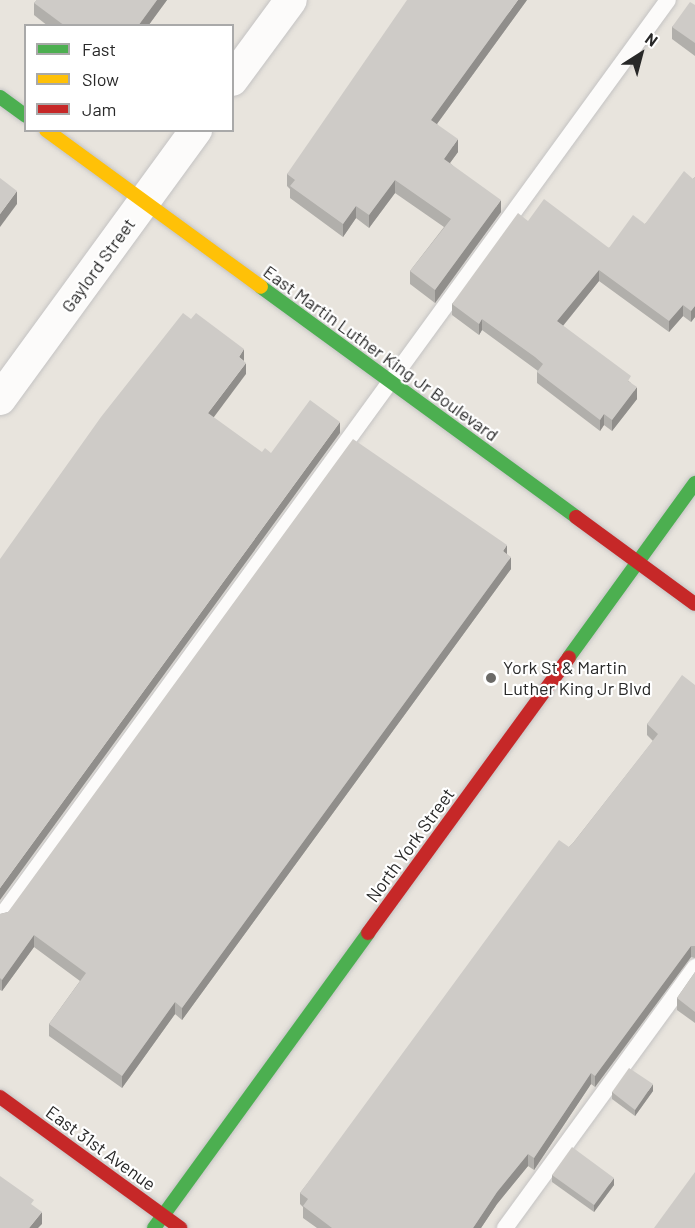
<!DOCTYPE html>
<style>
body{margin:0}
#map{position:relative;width:695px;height:1228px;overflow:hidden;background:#e8e4dd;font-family:Barlow,sans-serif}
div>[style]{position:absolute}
.roads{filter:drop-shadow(0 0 2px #c4c3c3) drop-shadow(0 0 2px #c4c3c3)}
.lane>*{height:16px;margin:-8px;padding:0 8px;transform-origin:8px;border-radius:8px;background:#fcfbfa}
.street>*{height:32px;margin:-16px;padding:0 16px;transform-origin:16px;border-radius:16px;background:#fcfbfa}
.fast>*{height:14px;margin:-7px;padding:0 7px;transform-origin:7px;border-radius:7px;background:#4caf50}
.slow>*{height:14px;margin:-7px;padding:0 7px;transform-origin:7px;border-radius:7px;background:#ffc107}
.jam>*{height:14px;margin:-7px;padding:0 7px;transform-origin:7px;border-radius:7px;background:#c62828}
.wall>*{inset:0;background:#b1afab}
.shaded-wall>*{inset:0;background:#908e8b}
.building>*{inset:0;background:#cecbc7}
.dots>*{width:16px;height:16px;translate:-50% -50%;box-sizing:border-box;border:3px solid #fff;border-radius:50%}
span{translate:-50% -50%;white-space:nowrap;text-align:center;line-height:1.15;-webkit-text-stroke:4.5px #fff;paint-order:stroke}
.street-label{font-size:18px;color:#282828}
.poi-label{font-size:18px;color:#282828}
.left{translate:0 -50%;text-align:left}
.legend{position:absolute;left:24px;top:24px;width:210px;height:108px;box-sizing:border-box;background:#fff;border:2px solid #a9a9a9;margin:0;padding:8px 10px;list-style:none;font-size:18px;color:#282828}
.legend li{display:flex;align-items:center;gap:12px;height:30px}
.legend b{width:30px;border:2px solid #a9a9a9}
.north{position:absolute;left:611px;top:24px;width:60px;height:60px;-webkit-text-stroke:4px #fff;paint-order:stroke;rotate:36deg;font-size:16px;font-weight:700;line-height:24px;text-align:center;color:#282828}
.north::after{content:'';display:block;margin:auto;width:21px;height:27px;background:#282828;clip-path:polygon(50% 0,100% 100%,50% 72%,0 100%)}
</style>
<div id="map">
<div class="roads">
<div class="lane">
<div style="left:0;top:918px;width:1135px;rotate:-53.96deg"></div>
<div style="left:505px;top:1228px;width:323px;rotate:-53.9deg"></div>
</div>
<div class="street">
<div style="left:232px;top:80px;width:99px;rotate:-53.6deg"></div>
<div style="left:0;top:399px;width:333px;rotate:-53.9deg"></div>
</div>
<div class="fast">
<div style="left:0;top:97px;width:32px;rotate:36deg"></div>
<div style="left:261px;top:287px;width:390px;rotate:36.1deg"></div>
<div style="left:569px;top:657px;width:215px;rotate:-54.1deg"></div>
<div style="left:154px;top:1228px;width:364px;rotate:-54deg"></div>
</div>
<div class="slow">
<div style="left:46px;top:130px;width:266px;rotate:36.1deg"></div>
</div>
<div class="jam">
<div style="left:576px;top:517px;width:147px;rotate:36.2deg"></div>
<div style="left:368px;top:933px;width:341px;rotate:-53.9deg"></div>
<div style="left:0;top:1097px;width:223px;rotate:36deg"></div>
</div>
</div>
<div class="wall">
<div style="clip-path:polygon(37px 0,167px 0,148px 26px,48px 26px,34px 15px,34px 3px)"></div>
<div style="clip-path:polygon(527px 0,437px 124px,458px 152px,450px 163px,501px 212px,435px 303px,410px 284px,410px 271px,444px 227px,395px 193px,369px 228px,356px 218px,343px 237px,290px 198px,290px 189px,287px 186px,287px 174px)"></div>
<div style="clip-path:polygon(695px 5px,695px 56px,672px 39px,672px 27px)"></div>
<div style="clip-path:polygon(695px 177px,695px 317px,691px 322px,683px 316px,669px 332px,599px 281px,563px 326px,631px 383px,637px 399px,612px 431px,604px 425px,600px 431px,537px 383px,537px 372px,538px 371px,482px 330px,479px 335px,452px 315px,452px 304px,528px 221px,609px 248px,645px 224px)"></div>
<div style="clip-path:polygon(507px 554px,511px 569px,182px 1020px,175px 1014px,122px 1088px,49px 1036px,49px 1024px,80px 981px,34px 947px,2px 991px,0 990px,0 914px,8px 912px)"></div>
<div style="clip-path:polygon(695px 685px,695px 958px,691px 957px,595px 1087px,591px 1084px,534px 1170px,528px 1166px,497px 1204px,481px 1228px,317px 1228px,303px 1218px,303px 1207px,300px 1204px,300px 1193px,569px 847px,573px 843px,653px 741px,647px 735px,647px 724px)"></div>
<div style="clip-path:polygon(695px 972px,695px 1023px,677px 1010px,677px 998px)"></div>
<div style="clip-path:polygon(653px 1091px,635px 1116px,612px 1099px,612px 1092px)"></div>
<div style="clip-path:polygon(552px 1175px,614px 1185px,594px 1212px,552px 1182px)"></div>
</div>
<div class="shaded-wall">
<div style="clip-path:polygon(157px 0,167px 0,148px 26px,138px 26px)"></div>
<div style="clip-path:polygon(518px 0,527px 0,431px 132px,431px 120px)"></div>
<div style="clip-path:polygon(458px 139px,458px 152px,444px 171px,444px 159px)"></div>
<div style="clip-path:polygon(395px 180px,395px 193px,369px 228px,369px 215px)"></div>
<div style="clip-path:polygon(17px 191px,17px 204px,0 227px,0 214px)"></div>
<div style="clip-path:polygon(501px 200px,501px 212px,435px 303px,435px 290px)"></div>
<div style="clip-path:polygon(356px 206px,356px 218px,343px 237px,343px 224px)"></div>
<div style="clip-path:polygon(599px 270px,599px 281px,557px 333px,557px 321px)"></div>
<div style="clip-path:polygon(683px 305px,683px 316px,669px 332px,669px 321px)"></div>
<div style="clip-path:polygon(695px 306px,695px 317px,691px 322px,691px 311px)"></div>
<div style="clip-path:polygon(482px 319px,482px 330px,479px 335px,479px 324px)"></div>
<div style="clip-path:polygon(244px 349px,244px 361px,239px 357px)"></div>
<div style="clip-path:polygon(246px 363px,246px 374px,208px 425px,208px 413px)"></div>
<div style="clip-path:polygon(637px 387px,637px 399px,612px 431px,612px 420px)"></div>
<div style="clip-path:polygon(604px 414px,604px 425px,600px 431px,600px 420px)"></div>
<div style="clip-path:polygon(340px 422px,340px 433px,0 900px,0 888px)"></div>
<div style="clip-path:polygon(507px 545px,507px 557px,503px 551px)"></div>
<div style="clip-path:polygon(511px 557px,511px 569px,182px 1020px,182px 1008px)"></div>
<div style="clip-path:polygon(34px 935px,34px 947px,2px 991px,2px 980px)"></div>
<div style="clip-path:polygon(691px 946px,691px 957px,595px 1087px,595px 1076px)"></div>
<div style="clip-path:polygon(175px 1002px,175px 1014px,122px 1088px,122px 1076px)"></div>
<div style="clip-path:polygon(591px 1073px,591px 1084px,534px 1170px,534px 1158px)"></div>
<div style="clip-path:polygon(653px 1084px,653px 1091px,635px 1116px,635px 1110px)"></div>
<div style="clip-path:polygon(528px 1154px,528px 1166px,497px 1204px,481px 1228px,473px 1228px,497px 1192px)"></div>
<div style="clip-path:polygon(614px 1178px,614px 1185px,594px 1212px,594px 1205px)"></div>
<div style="clip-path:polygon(42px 1212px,42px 1224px,38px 1228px,29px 1228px)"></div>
</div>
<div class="building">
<div style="clip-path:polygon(37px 0,157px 0,138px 26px,65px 26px,34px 3px)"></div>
<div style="clip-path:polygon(407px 0,518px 0,431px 120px,458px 139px,444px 159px,501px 200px,435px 290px,410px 271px,451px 219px,395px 180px,369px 215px,356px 206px,343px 224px,290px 186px,295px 180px,287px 174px)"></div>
<div style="clip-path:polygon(690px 2px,695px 5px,695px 43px,672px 27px)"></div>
<div style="clip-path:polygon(684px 171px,693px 179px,695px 177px,695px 306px,691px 311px,683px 305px,669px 321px,599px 270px,557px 321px,631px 376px,628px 381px,637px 387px,612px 420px,604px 414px,600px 420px,537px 372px,543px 364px,535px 357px,482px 319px,479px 324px,452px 304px,518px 213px,528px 221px,544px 199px,609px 248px,633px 215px,645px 224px)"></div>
<div style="clip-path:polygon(0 178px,17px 191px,0 214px)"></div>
<div style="clip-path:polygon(183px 313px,191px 319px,196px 313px,244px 349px,239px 357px,246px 363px,208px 413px,262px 452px,265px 448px,271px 453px,310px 400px,340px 422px,0 888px,0 559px,101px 417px)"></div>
<div style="clip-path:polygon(353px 439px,507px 545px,503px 551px,511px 557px,182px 1008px,175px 1002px,122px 1076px,49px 1024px,86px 973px,34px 935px,2px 980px,0 978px,0 914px,8px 912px)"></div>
<div style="clip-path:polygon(682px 675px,695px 685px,695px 946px,691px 946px,595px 1076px,591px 1073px,534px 1158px,528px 1154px,497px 1192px,473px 1228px,332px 1228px,303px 1206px,308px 1199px,300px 1193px,559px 840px,569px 847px,573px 843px,658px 734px,647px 724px)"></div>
<div style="clip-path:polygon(695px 972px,695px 1012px,677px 998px)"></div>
<div style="clip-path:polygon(629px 1068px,653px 1084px,635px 1110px,612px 1092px)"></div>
<div style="clip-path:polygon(572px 1147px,614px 1178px,594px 1205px,552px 1175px)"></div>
<div style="clip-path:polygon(695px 1172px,695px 1228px,654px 1228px)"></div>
<div style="clip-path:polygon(0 1176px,34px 1200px,31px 1204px,42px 1212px,29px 1228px,0 1228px)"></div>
</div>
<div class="dots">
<div style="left:491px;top:678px;background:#6b6a67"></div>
</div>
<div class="street-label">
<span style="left:98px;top:265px;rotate:-54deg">Gaylord Street</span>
<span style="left:381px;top:353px;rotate:36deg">East Martin Luther King Jr Boulevard</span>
<span style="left:410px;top:845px;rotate:-54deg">North York Street</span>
<span style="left:101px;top:1148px;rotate:36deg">East 31st Avenue</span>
</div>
<div class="poi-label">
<span class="left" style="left:503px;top:678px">York St &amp; Martin<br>Luther King Jr Blvd</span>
</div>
<ul class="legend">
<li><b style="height:8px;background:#4caf50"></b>Fast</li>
<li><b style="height:8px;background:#ffc107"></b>Slow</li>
<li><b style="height:8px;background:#c62828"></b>Jam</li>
</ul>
<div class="north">N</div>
</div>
